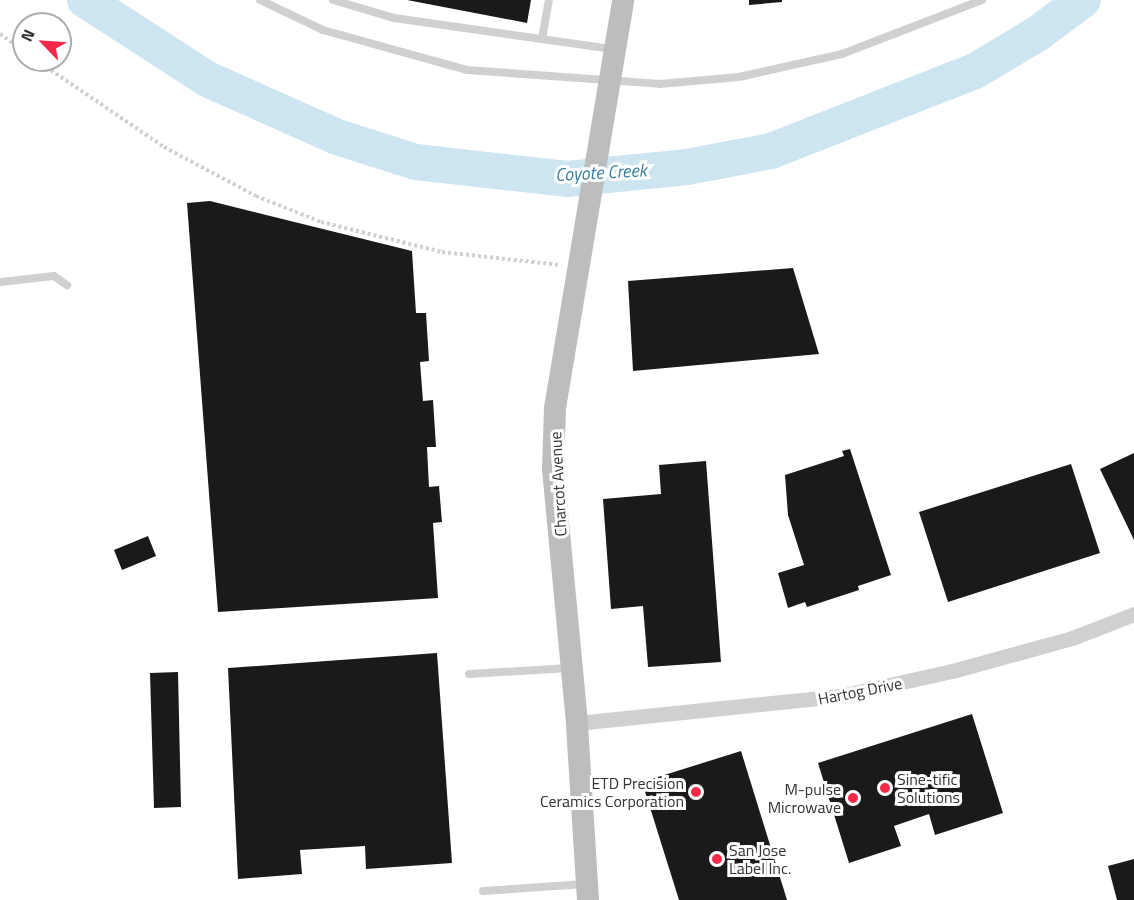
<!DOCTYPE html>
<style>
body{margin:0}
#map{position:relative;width:1134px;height:900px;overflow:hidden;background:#fff;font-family:"Titillium Web",sans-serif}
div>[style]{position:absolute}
.river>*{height:36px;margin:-18px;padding:0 18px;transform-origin:18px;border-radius:18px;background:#cce5f1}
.building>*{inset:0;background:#1a1a1a}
.path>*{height:4px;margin-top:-2px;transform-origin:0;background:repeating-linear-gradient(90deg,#d0d0d0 0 3px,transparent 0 6px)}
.lane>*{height:8px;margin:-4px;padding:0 4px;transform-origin:4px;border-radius:4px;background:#d0d0d0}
.street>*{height:15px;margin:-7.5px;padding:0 7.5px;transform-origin:7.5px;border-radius:7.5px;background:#d0d0d0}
.secondary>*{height:22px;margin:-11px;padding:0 11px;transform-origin:11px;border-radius:11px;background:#bdbdbd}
.dots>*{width:16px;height:16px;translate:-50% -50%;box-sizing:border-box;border:3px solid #fff;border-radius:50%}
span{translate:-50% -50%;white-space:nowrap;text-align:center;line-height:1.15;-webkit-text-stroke:6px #fff;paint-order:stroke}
.street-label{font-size:16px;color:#333}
.poi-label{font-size:16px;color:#333}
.left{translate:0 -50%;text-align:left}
.right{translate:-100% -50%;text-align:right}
.water-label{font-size:18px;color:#387e9e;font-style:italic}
.north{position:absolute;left:12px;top:12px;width:60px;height:60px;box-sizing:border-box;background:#fff;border:2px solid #adadad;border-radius:50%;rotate:295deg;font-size:16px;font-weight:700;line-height:24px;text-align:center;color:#333}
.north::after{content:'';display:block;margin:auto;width:21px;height:27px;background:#f42a48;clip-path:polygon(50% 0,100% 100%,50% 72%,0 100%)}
</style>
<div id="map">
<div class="river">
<div style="left:85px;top:0;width:145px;rotate:32.9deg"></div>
<div style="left:207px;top:79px;width:142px;rotate:24deg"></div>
<div style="left:337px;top:137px;width:83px;rotate:17.6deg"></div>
<div style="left:416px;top:162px;width:152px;rotate:6.4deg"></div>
<div style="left:567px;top:179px;width:121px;rotate:-5.7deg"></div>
<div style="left:687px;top:167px;width:86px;rotate:-10.8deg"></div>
<div style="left:771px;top:151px;width:219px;rotate:-21.4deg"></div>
<div style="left:975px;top:71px;width:72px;rotate:-30.8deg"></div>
<div style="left:1037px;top:34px;width:57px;rotate:-36.5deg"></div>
</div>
<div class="building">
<div style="clip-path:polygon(407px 0,531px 0,527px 23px)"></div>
<div style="clip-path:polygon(749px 0,782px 0,782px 2px,749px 5px)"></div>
<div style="clip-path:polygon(210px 201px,412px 251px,416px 313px,426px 313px,429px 361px,420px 362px,423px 401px,433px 400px,436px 447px,427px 447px,429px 487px,439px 486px,442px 522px,433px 523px,438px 598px,218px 612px,187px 203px)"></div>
<div style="clip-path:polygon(793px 268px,819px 354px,633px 371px,628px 281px)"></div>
<div style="clip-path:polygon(850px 449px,891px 575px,858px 586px,859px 590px,807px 607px,805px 602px,788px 608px,778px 573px,804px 565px,788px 515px,785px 475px,844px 456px,842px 451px)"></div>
<div style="clip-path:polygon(1134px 453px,1134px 540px,1100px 469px)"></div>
<div style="clip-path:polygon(706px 461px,721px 662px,648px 667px,643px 606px,611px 609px,603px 499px,661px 494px,659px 465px)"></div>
<div style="clip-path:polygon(1071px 464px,1100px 553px,948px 602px,919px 512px)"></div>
<div style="clip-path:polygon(148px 536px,156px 556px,122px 570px,114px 550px)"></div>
<div style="clip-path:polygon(437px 653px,452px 863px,366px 869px,365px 846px,300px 850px,302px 874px,238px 879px,228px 668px)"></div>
<div style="clip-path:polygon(178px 672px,181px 807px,154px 808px,150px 673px)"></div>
<div style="clip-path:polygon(972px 714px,1003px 813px,935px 835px,929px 814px,894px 826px,901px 846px,849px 863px,818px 763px)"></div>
<div style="clip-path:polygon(741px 751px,787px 900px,679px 900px,642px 782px)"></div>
<div style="clip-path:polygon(1134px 859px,1134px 900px,1117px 900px,1108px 866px)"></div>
</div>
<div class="path">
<div style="left:0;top:34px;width:29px;rotate:35deg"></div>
<div style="left:36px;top:60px;width:155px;rotate:34.2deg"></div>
<div style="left:164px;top:147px;width:104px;rotate:28deg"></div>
<div style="left:256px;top:196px;width:70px;rotate:21.8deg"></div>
<div style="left:321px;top:222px;width:125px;rotate:13.9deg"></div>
<div style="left:442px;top:252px;width:120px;rotate:6.2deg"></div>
</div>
<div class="lane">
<div style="left:260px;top:0;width:70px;rotate:25.5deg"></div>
<div style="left:323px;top:30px;width:149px;rotate:15.5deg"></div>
<div style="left:467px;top:70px;width:194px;rotate:4.1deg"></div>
<div style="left:660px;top:84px;width:79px;rotate:-5.1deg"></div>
<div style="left:739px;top:77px;width:106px;rotate:-12.6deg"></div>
<div style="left:842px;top:54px;width:150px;rotate:-21.1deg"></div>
<div style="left:333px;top:0;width:64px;rotate:16.4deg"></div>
<div style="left:394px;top:18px;width:221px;rotate:8.1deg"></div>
<div style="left:542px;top:39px;width:40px;rotate:-80deg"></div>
<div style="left:0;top:282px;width:54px;rotate:-6.3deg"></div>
<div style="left:54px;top:276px;width:16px;rotate:35deg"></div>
<div style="left:469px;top:674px;width:101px;rotate:-3.4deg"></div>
<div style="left:483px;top:891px;width:102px;rotate:-3.9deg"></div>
</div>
<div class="street">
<div style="left:577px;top:723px;width:264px;rotate:-5.9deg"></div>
<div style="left:840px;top:696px;width:119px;rotate:-12.6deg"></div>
<div style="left:956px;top:670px;width:120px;rotate:-15.4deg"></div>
<div style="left:1072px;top:638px;width:66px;rotate:-21.2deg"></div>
</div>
<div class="secondary">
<div style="left:588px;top:900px;width:177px;rotate:-93.6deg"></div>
<div style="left:577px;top:723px;width:255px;rotate:-95.4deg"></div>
<div style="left:553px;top:469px;width:61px;rotate:-88.1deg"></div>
<div style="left:555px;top:408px;width:414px;rotate:-80.5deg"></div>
</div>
<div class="dots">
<div style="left:885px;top:788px;background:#f42a48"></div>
<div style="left:696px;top:792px;background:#f42a48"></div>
<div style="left:853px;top:798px;background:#f42a48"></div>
<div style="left:717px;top:859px;background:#f42a48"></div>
</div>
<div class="street-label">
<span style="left:558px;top:484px;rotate:-93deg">Charcot Avenue</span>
<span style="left:860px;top:691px;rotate:-11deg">Hartog Drive</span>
</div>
<div class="poi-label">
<span class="left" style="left:897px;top:788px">Sine-tific<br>Solutions</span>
<span class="right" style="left:684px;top:792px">ETD Precision<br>Ceramics Corporation</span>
<span class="right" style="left:841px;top:798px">M-pulse<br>Microwave</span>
<span class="left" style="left:729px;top:859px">San Jose<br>Label Inc.</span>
</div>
<div class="water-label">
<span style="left:601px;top:173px;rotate:-3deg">Coyote Creek</span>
</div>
<div class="north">N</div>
</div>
